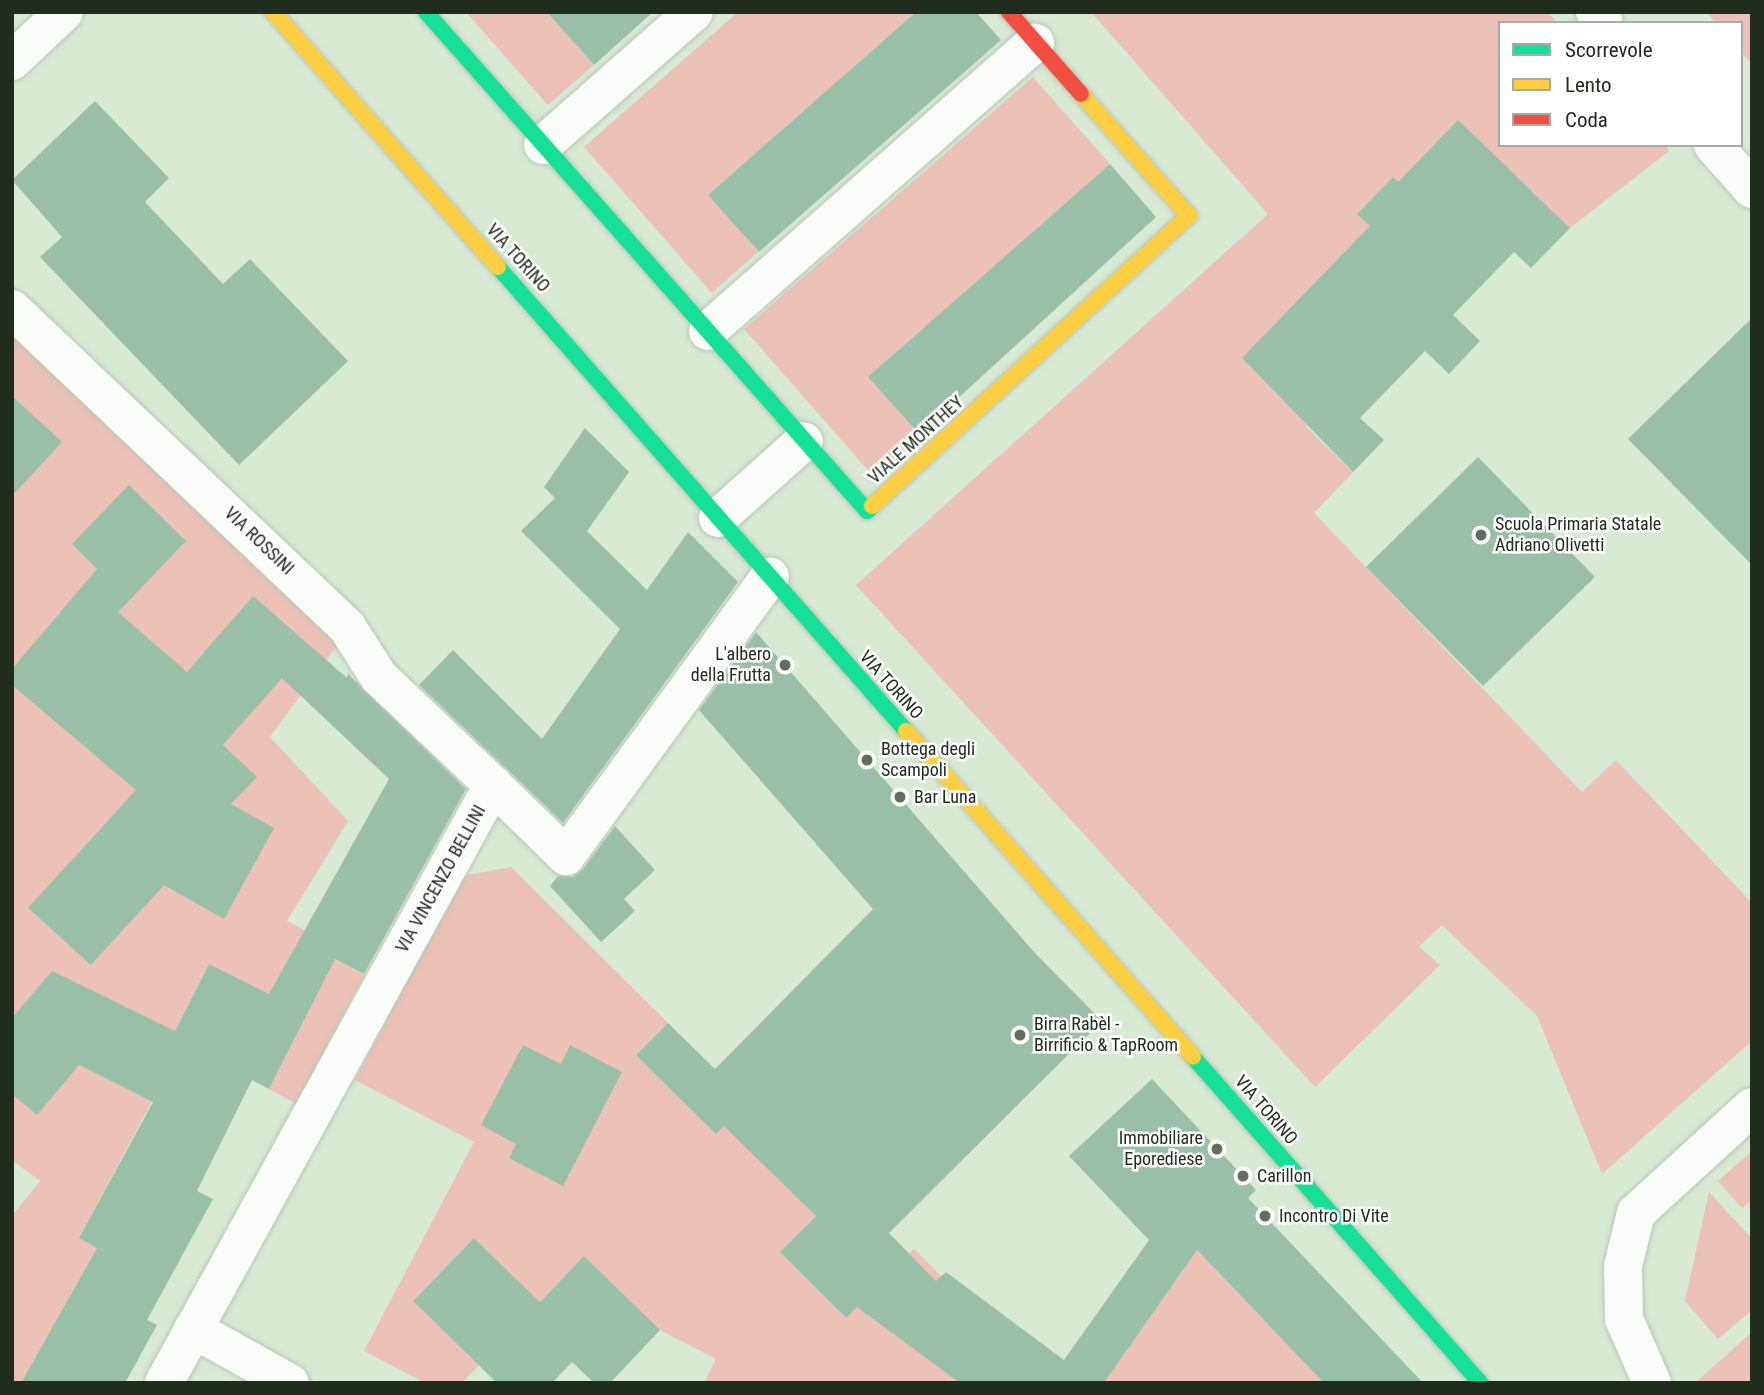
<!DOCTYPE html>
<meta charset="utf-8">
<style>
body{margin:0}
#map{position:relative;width:1764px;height:1395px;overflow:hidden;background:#d8e9d4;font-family:"Roboto Condensed",sans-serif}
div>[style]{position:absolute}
.green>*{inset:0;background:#ecc1b6}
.building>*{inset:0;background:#9abfa9}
.roads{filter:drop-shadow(0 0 2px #b9c7b6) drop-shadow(0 0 2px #b9c7b6)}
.street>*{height:38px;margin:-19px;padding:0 19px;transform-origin:19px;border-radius:19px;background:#f9fcf9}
.fast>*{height:16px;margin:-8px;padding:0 8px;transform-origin:8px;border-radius:8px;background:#16e098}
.slow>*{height:16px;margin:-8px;padding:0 8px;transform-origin:8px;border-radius:8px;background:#ffcf43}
.jam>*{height:16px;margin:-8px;padding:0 8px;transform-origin:8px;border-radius:8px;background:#f24e42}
.dots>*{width:19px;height:19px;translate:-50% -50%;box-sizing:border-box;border:4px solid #fff;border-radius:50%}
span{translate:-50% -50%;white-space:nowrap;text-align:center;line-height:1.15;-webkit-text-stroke:5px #fff;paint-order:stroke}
.street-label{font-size:18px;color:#202c1e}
.poi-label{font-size:18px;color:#202c1e}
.left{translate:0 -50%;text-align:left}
.right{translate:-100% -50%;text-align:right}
.frame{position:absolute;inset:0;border:14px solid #202c1e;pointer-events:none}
.legend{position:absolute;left:1498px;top:21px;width:245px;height:126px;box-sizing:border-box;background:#fff;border:2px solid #a6aba5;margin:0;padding:9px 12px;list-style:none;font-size:21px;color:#202c1e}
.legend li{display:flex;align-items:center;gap:14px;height:35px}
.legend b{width:35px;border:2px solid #a6aba5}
</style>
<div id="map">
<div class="green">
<div style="clip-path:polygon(466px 12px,547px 12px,594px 65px,548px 105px)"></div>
<div style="clip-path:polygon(738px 12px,916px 12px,709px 194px,758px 252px,712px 293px,584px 147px)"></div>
<div style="clip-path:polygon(1091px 12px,1548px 12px,1557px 23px,1500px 23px,1500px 145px,1665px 145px,1669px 151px,1570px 228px,1532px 191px,1415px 198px,1393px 177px,1358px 213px,1412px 266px,1339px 258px,1312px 286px,1343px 389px,1306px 427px,1353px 472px,1314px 513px,1582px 792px,1616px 760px,1752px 903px,1752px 1041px,1602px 1174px,1537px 1016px,1442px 925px,1419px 947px,1440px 965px,1315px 1087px,856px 585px,1268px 214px)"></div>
<div style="clip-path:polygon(1706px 12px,1752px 12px,1752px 64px,1741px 52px,1741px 23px,1716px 23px)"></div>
<div style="clip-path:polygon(1033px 77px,1110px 164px,869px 377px,919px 435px,873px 476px,744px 329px)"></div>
<div style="clip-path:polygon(12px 330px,344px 636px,270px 737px,348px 821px,287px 921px,306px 931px,301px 940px,364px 975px,297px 1104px,269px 1089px,307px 1014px,205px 971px,184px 1013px,152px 1101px,79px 1238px,97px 1248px,21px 1383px,12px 1383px,12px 1216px,40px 1181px,12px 1160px)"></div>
<div style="clip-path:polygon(511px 867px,668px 1023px,636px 1055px,716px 1133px,724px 1126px,841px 1190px,780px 1252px,845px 1317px,914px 1249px,948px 1283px,960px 1383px,704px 1383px,716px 1359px,660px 1330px,584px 1257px,540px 1302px,474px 1238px,413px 1301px,479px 1365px,462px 1383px,425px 1383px,364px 1351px,474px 1142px,355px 1080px,462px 876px)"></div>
<div style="clip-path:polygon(1752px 1151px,1752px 1200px,1742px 1208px,1718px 1181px)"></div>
<div style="clip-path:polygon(1709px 1192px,1752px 1239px,1752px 1310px,1718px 1339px,1685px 1301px)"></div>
<div style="clip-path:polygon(1197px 1250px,1324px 1383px,1104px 1383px)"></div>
<div style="clip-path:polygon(1752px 1332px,1752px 1383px,1695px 1383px)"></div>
</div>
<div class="building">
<div style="clip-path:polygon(547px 12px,653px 12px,594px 65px)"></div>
<div style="clip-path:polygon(916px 12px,976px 12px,1001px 40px,759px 252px,708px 195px)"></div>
<div style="clip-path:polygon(95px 101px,169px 178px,145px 202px,223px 284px,250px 259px,348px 361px,239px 465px,40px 257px,62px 237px,12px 180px)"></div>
<div style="clip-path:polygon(1458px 120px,1570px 228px,1531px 268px,1514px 252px,1453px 315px,1480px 341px,1449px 374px,1425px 351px,1360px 418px,1384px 440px,1353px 472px,1242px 358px,1370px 226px,1357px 214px,1393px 177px,1398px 182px)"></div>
<div style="clip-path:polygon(1110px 164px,1156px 217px,919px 434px,868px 377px)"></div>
<div style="clip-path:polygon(1752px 318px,1752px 565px,1628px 439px)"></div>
<div style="clip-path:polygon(12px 396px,62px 442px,12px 496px)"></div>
<div style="clip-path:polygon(585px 428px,629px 472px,587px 531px,647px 590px,688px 532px,738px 582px,563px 823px,419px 685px,453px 650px,542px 739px,620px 629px,521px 531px,555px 498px,544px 487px)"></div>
<div style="clip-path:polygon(1478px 457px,1595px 577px,1483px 686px,1366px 567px)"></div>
<div style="clip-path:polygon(129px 485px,186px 541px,118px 612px,187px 672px,253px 596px,347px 678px,348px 674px,466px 789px,364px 974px,335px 959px,269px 1089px,252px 1080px,197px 1191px,213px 1199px,147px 1320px,157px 1325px,125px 1383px,21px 1383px,97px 1248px,79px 1238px,153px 1102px,79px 1065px,37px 1115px,12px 1094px,12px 1018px,52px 971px,175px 1031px,209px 964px,269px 994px,389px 779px,282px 678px,223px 745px,257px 777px,231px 804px,274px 828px,224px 919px,164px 885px,91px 965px,28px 908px,136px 790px,12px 685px,12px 669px,97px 569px,72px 544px)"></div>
<div style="clip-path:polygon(756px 632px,1034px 952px,1102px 1021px,889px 1233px,936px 1281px,946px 1272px,1064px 1360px,1149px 1240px,1069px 1156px,1152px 1079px,1256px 1190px,1248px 1198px,1423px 1383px,1324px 1383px,1197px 1250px,1104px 1383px,960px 1383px,857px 1307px,846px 1318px,780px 1252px,816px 1216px,724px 1126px,716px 1134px,636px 1055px,668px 1023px,715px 1069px,873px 909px,699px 710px)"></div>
<div style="clip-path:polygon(615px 826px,655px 870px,624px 899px,635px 911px,601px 942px,550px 886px,558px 876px,573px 877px,583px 869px)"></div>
<div style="clip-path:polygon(523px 1045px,561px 1064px,570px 1045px,622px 1072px,563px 1186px,509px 1158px,516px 1144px,481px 1125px)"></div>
<div style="clip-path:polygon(474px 1238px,540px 1302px,584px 1256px,660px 1330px,610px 1383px,594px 1383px,572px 1362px,552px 1383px,497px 1383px,413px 1301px)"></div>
</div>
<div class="roads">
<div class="street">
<div style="left:1595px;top:12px;width:14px;rotate:51deg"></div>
<div style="left:12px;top:61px;width:71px;rotate:-43.3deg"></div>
<div style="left:543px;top:145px;width:201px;rotate:-41.4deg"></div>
<div style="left:1713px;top:145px;width:59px;rotate:48.4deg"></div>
<div style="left:12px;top:309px;width:462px;rotate:43.5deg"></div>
<div style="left:347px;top:627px;width:59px;rotate:57.4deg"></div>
<div style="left:379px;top:677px;width:157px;rotate:43.5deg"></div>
<div style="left:708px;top:331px;width:436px;rotate:-41.4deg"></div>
<div style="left:718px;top:518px;width:115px;rotate:-41.8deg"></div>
<div style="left:193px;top:1329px;width:111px;rotate:29.1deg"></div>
<div style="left:164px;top:1383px;width:683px;rotate:-61.18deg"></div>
<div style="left:493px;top:785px;width:102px;rotate:44.2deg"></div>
<div style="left:566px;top:856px;width:346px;rotate:-53.9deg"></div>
<div style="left:1652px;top:1383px;width:70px;rotate:-113.6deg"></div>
<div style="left:1624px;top:1319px;width:53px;rotate:-91.1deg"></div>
<div style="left:1623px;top:1266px;width:55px;rotate:-76.2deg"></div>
<div style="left:1636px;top:1213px;width:157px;rotate:-42.4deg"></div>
</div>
<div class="fast">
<div style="left:426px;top:12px;width:666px;rotate:48.53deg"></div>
<div style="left:867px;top:511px;width:7px;rotate:-45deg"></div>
<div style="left:498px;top:267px;width:618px;rotate:48.67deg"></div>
<div style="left:1193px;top:1057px;width:434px;rotate:48.6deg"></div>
</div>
<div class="slow">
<div style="left:273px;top:12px;width:340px;rotate:48.6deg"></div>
<div style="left:872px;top:506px;width:430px;rotate:-42.5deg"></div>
<div style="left:1189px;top:216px;width:163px;rotate:-131.5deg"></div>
<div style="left:906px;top:731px;width:434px;rotate:48.6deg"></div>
</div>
<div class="jam">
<div style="left:1009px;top:12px;width:109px;rotate:48.7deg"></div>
</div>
</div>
<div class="dots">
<div style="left:1481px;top:535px;background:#606e5e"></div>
<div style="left:785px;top:665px;background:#606e5e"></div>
<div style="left:867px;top:760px;background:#606e5e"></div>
<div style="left:900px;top:797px;background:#606e5e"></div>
<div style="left:1020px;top:1035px;background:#606e5e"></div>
<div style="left:1217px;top:1149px;background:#606e5e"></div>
<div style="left:1243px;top:1176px;background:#606e5e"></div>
<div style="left:1265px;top:1216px;background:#606e5e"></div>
</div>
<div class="street-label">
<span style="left:518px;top:258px;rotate:48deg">VIA TORINO</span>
<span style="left:916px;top:440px;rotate:-42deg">VIALE MONTHEY</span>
<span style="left:259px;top:541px;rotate:44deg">VIA ROSSINI</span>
<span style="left:891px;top:685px;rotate:48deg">VIA TORINO</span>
<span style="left:441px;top:879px;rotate:-61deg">VIA VINCENZO BELLINI</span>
<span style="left:1266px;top:1110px;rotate:49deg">VIA TORINO</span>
</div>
<div class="poi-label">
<span class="left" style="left:1495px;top:535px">Scuola Primaria Statale<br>Adriano Olivetti</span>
<span class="right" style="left:771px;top:665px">L'albero<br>della Frutta</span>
<span class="left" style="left:881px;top:760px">Bottega degli<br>Scampoli</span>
<span class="left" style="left:914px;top:797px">Bar Luna</span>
<span class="left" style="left:1034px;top:1035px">Birra Rabèl -<br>Birrificio &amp; TapRoom</span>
<span class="right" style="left:1203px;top:1149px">Immobiliare<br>Eporediese</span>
<span class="left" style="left:1257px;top:1176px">Carillon</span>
<span class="left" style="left:1279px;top:1216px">Incontro Di Vite</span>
</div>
<div class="frame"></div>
<ul class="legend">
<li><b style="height:9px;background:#16e098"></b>Scorrevole</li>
<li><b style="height:9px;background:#ffcf43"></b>Lento</li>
<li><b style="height:9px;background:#f24e42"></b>Coda</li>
</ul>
</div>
